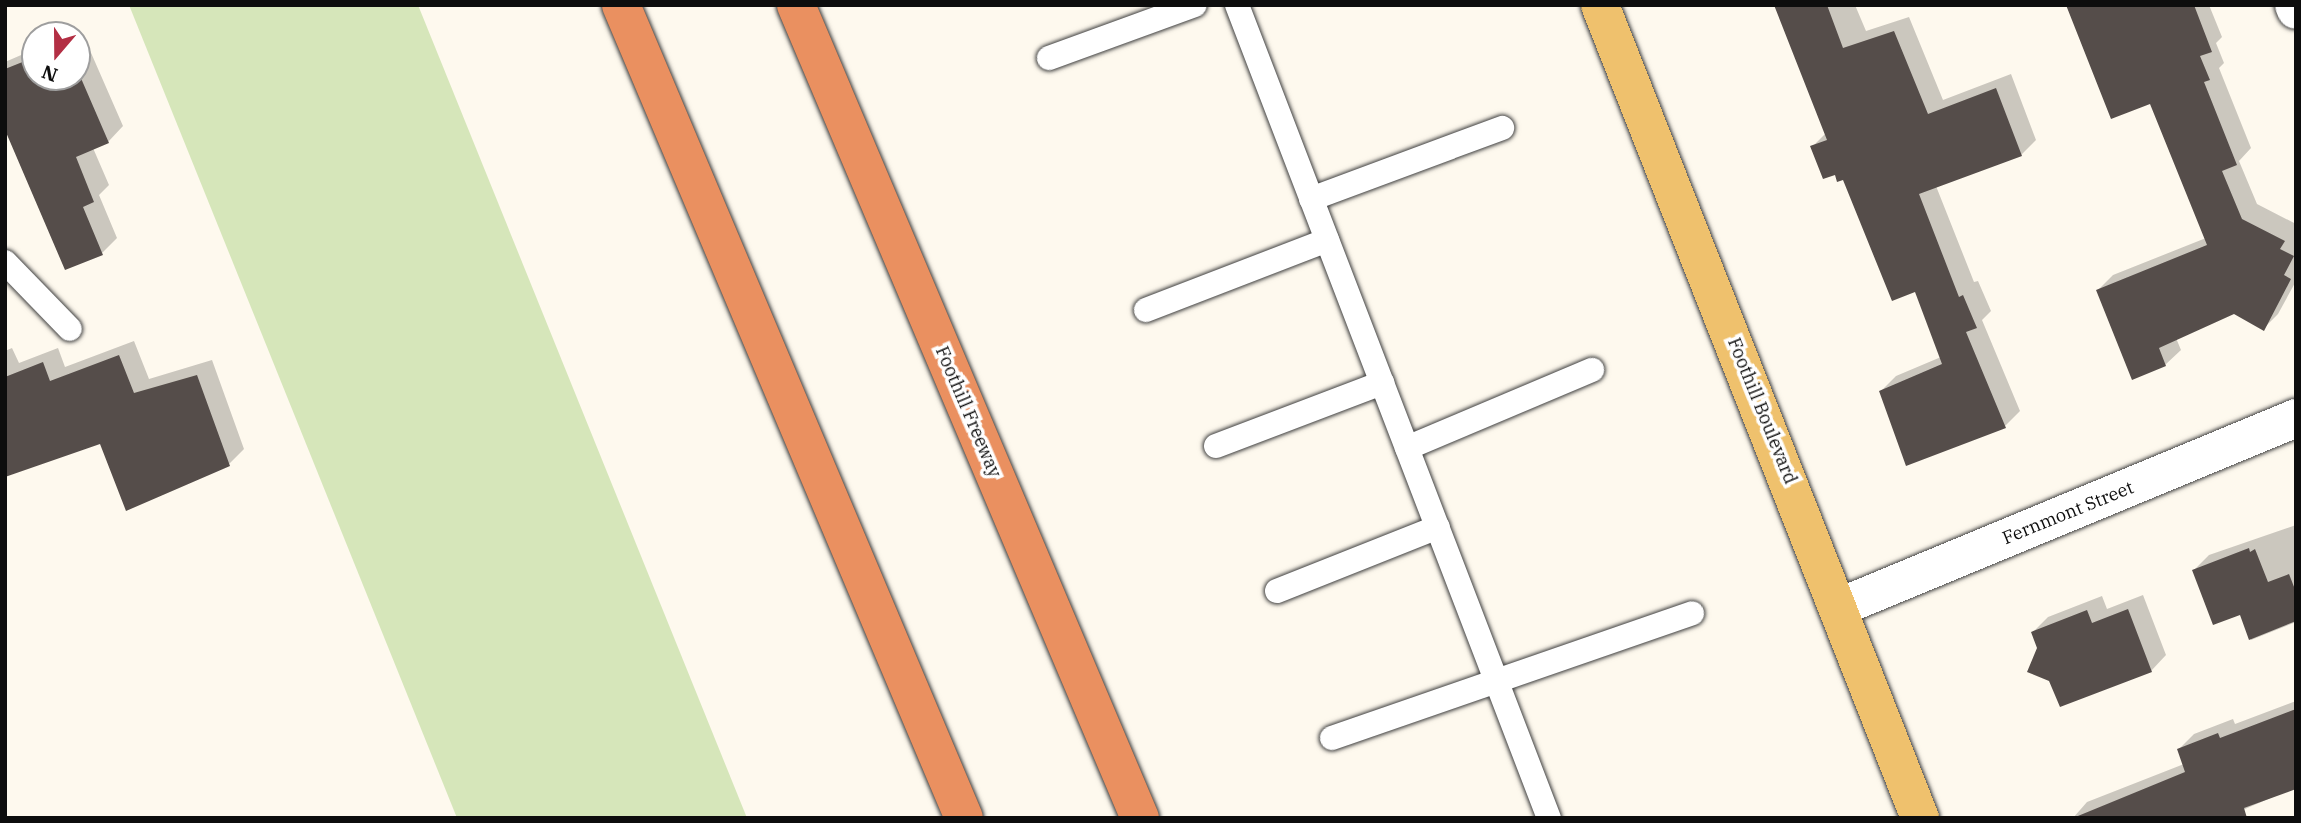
<!DOCTYPE html>
<style>
body{margin:0}
#map{position:relative;width:2301px;height:823px;overflow:hidden;background:#fef9ee;font-family:"IBM Plex Serif",serif}
div>[style]{position:absolute}
.green>*{inset:0;background:#d6e6ba}
.shadow>*{inset:0;background:#0003}
.building>*{inset:0;background:#554d4a}
.roads{filter:drop-shadow(0 0 2px #404040) drop-shadow(0 0 2px #404040)}
.service>*{height:24px;margin:-12px;padding:0 12px;transform-origin:12px;border-radius:12px;background:#fff}
.minor>*{height:38px;margin:-19px;padding:0 19px;transform-origin:19px;border-radius:19px;background:#fff}
.primary>*{height:38px;margin:-19px;padding:0 19px;transform-origin:19px;border-radius:19px;background:#efc16d}
.motorway>*{height:38px;margin:-19px;padding:0 19px;transform-origin:19px;border-radius:19px;background:#ea9060}
span{translate:-50% -50%;white-space:nowrap;text-align:center;line-height:1.15;-webkit-text-stroke:7px #fff;paint-order:stroke}
.street-label{font-size:18px;color:#0d0d0d}
.frame{position:absolute;inset:0;border:7px solid #0d0d0d;pointer-events:none}
.north{position:absolute;left:21px;top:21px;width:70px;height:70px;box-sizing:border-box;background:#fff;border:2px solid #9e9e9e;border-radius:50%;rotate:200deg;font-size:19px;font-weight:700;line-height:28px;text-align:center;color:#0d0d0d}
.north::after{content:'';display:block;margin:auto;width:24px;height:32px;background:#b32f44;clip-path:polygon(50% 0,100% 100%,50% 72%,0 100%)}
</style>
<div id="map">
<div class="green">
<div style="clip-path:polygon(129px 5px,418px 5px,747px 818px,457px 818px)"></div>
</div>
<div class="shadow">
<div style="clip-path:polygon(1778px 5px,1855px 5px,1866px 31px,1909px 17px,1943px 100px,2011px 74px,2036px 140px,2021px 155px,1936px 186px,1974px 282px,1978px 281px,1991px 311px,1982px 320px,2020px 411px,2005px 426px,1881px 391px,1896px 376px,1941px 357px,1916px 290px,1844px 178px,1812px 147px,1826px 133px)"></div>
<div style="clip-path:polygon(2067px 5px,2209px 5px,2222px 37px,2216px 43px,2224px 63px,2219px 68px,2251px 148px,2239px 161px,2257px 204px,2296px 224px,2296px 281px,2278px 314px,2263px 329px,2234px 313px,2176px 338px,2181px 350px,2165px 365px,2098px 290px,2113px 275px,2206px 238px,2151px 102px)"></div>
<div style="clip-path:polygon(85px 39px,123px 126px,108px 142px,93px 148px,109px 185px,99px 195px,117px 238px,102px 253px,5px 119px,5px 62px,35px 49px,35px 77px,77px 77px,77px 42px)"></div>
<div style="clip-path:polygon(134px 341px,149px 379px,212px 360px,244px 449px,229px 464px,101px 441px,5px 476px,5px 351px,12px 348px,19px 363px,58px 348px,65px 367px)"></div>
<div style="clip-path:polygon(2296px 525px,2296px 622px,2251px 640px,2241px 613px,2194px 570px,2209px 555px)"></div>
<div style="clip-path:polygon(2143px 595px,2166px 655px,2151px 671px,2039px 649px,2033px 632px,2048px 617px,2102px 596px,2107px 609px)"></div>
<div style="clip-path:polygon(2296px 701px,2296px 787px,2224px 818px,2073px 818px,2087px 802px,2184px 764px,2179px 749px,2194px 734px,2233px 719px,2235px 724px)"></div>
</div>
<div class="building">
<div style="clip-path:polygon(1774px 5px,1827px 5px,1843px 48px,1894px 31px,1928px 114px,1996px 88px,2022px 156px,1919px 194px,1959px 297px,1963px 295px,1977px 328px,1966px 332px,2006px 428px,1906px 466px,1879px 391px,1942px 364px,1915px 292px,1892px 301px,1843px 180px,1837px 182px,1835px 175px,1823px 179px,1810px 146px,1827px 140px)"></div>
<div style="clip-path:polygon(2066px 5px,2194px 5px,2212px 52px,2200px 56px,2210px 80px,2204px 82px,2237px 165px,2222px 171px,2242px 219px,2285px 241px,2280px 249px,2294px 256px,2284px 275px,2291px 279px,2264px 331px,2234px 314px,2159px 348px,2166px 366px,2132px 380px,2096px 290px,2207px 245px,2150px 104px,2111px 119px)"></div>
<div style="clip-path:polygon(35px 57px,35px 77px,77px 77px,77px 69px,109px 143px,76px 157px,94px 202px,83px 207px,103px 255px,65px 270px,5px 130px,5px 69px)"></div>
<div style="clip-path:polygon(119px 355px,134px 393px,197px 375px,230px 466px,126px 511px,100px 444px,5px 477px,5px 377px,43px 362px,50px 381px)"></div>
<div style="clip-path:polygon(2249px 548px,2250px 552px,2255px 549px,2268px 582px,2289px 574px,2296px 592px,2296px 621px,2249px 640px,2240px 615px,2213px 625px,2192px 570px)"></div>
<div style="clip-path:polygon(2128px 609px,2152px 672px,2060px 707px,2049px 681px,2027px 672px,2037px 648px,2031px 632px,2087px 610px,2092px 623px)"></div>
<div style="clip-path:polygon(2296px 709px,2296px 789px,2244px 808px,2247px 818px,2073px 818px,2185px 772px,2177px 749px,2218px 733px,2220px 738px)"></div>
</div>
<div class="roads">
<div class="service">
<div style="left:1237px;top:5px;width:871px;rotate:69.01deg"></div>
<div style="left:1049px;top:58px;width:155px;rotate:-20deg"></div>
<div style="left:1311px;top:199px;width:204px;rotate:-20.4deg"></div>
<div style="left:5px;top:262px;width:93px;rotate:45.9deg"></div>
<div style="left:1146px;top:310px;width:194px;rotate:-21.1deg"></div>
<div style="left:1216px;top:446px;width:178px;rotate:-20.8deg"></div>
<div style="left:1407px;top:448px;width:201px;rotate:-22.9deg"></div>
<div style="left:1277px;top:591px;width:173px;rotate:-21.7deg"></div>
<div style="left:1332px;top:738px;width:381px;rotate:-19.1deg"></div>
</div>
<div class="minor">
<div style="left:2294px;top:5px;width:5px;rotate:68deg"></div>
<div style="left:1840px;top:607px;width:494px;rotate:-22.5deg"></div>
</div>
<div class="primary">
<div style="left:1600px;top:5px;width:874px;rotate:68.52deg"></div>
</div>
<div class="motorway">
<div style="left:621px;top:5px;width:882px;rotate:67.13deg"></div>
<div style="left:796px;top:5px;width:883px;rotate:67.07deg"></div>
</div>
</div>
<div class="street-label">
<span style="left:1762px;top:411px;rotate:68deg">Foothill Boulevard</span>
<span style="left:968px;top:412px;rotate:67deg">Foothill Freeway</span>
<span style="left:2068px;top:513px;rotate:-22deg">Fernmont Street</span>
</div>
<div class="frame"></div>
<div class="north">N</div>
</div>
